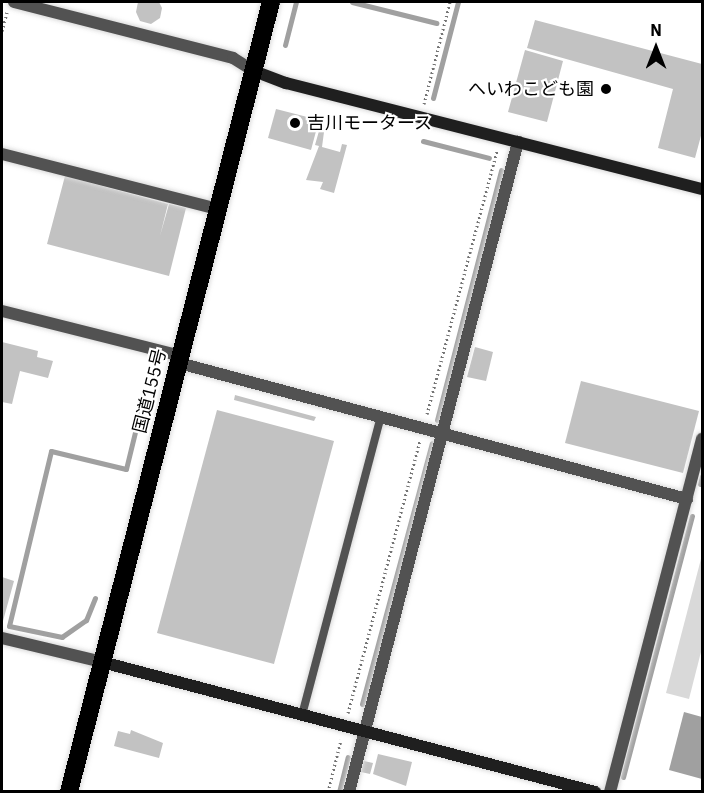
<!DOCTYPE html>
<meta charset="utf-8">
<style>
body{margin:0}
#map{position:relative;width:704px;height:793px;overflow:hidden;background:#fff;font-family:"IBM Plex Sans","Noto Sans JP",sans-serif}
div>[style]{position:absolute}
.green>*{inset:0;background:#d9d9d9}
.water>*{inset:0;background:#a0a0a0}
.stream>*{height:5px;margin:-2.5px;padding:0 2.5px;transform-origin:2.5px;border-radius:2.5px;background:#a0a0a0}
.building>*{inset:0;background:#c2c2c2}
.path>*{height:3px;margin-top:-1.5px;transform-origin:0;background:repeating-linear-gradient(90deg,#747474 0 1.5px,transparent 0 4.5px)}
.roads{filter:drop-shadow(0 0 2px #dbdbdb) drop-shadow(0 0 2px #dbdbdb)}
.lane>*{height:8px;margin:-4px;padding:0 4px;transform-origin:4px;border-radius:4px;background:#525252}
.street>*{height:12px;margin:-6px;padding:0 6px;transform-origin:6px;border-radius:6px;background:#525252}
.secondary>*{height:12px;margin:-6px;padding:0 6px;transform-origin:6px;border-radius:6px;background:#1f1f1f}
.highway>*{height:18px;margin:-9px;padding:0 9px;transform-origin:9px;border-radius:9px;background:#000}
.dots>*{width:16px;height:16px;translate:-50% -50%;box-sizing:border-box;border:3px solid #fff;border-radius:50%}
span{translate:-50% -50%;white-space:nowrap;text-align:center;line-height:1.15;-webkit-text-stroke:4.5px #fff;paint-order:stroke}
.poi-label{font-size:18px;color:#000}
.right{translate:-100% -50%;text-align:right}
.left{translate:0 -50%;text-align:left}
.street-label{font-size:18px;color:#000}
.frame{position:absolute;inset:0;border:3px solid #000;pointer-events:none}
.north{position:absolute;left:626px;top:18px;width:60px;height:60px;-webkit-text-stroke:4px #fff;paint-order:stroke;rotate:0deg;font-size:16px;font-weight:700;line-height:24px;text-align:center;color:#000}
.north::after{content:'';display:block;margin:auto;width:21px;height:27px;background:#000;clip-path:polygon(50% 0,100% 100%,50% 72%,0 100%)}
</style>
<div id="map">
<div class="green">
<div style="clip-path:polygon(702px 555px,702px 648px,689px 699px,666px 693px)"></div>
</div>
<div class="water">
<div style="clip-path:polygon(684px 712px,702px 717px,702px 779px,669px 770px)"></div>
</div>
<div class="stream">
<div style="left:352px;top:2px;width:87px;rotate:14deg"></div>
<div style="left:285px;top:45px;width:44px;rotate:-75.7deg"></div>
<div style="left:433px;top:98px;width:99px;rotate:-75.4deg"></div>
<div style="left:423px;top:141px;width:68px;rotate:14.4deg"></div>
<div style="left:437px;top:420px;width:258px;rotate:-75.6deg"></div>
<div style="left:700px;top:484px;width:8px;rotate:-76deg"></div>
<div style="left:95px;top:598px;width:24px;rotate:112deg"></div>
<div style="left:86px;top:620px;width:29px;rotate:145deg"></div>
<div style="left:62px;top:637px;width:54px;rotate:-168.3deg"></div>
<div style="left:9px;top:626px;width:180px;rotate:-76.5deg"></div>
<div style="left:51px;top:451px;width:77px;rotate:13.5deg"></div>
<div style="left:126px;top:469px;width:72px;rotate:-76.3deg"></div>
<div style="left:362px;top:704px;width:270px;rotate:-75deg"></div>
<div style="left:623px;top:777px;width:270px;rotate:-75.2deg"></div>
<div style="left:339px;top:792px;width:36px;rotate:-76deg"></div>
</div>
<div class="building">
<div style="clip-path:polygon(138px 2px,159px 2px,162px 8px,160px 18px,151px 24px,140px 21px,136px 12px)"></div>
<div style="clip-path:polygon(535px 20px,702px 64px,702px 132px,695px 158px,658px 148px,673px 89px,527px 48px)"></div>
<div style="clip-path:polygon(525px 50px,563px 61px,547px 122px,508px 112px)"></div>
<div style="clip-path:polygon(276px 109px,319px 120px,311px 150px,268px 138px)"></div>
<div style="clip-path:polygon(319px 131px,324px 132px,322px 147px,340px 152px,342px 144px,347px 145px,334px 193px,320px 189px,323px 182px,306px 180px,319px 146px,315px 145px)"></div>
<div style="clip-path:polygon(65px 176px,168px 204px,160px 236px,169px 204px,186px 208px,169px 276px,47px 244px)"></div>
<div style="clip-path:polygon(2px 342px,38px 351px,37px 357px,53px 361px,48px 378px,20px 371px,12px 404px,2px 402px)"></div>
<div style="clip-path:polygon(475px 347px,493px 352px,486px 381px,467px 377px)"></div>
<div style="clip-path:polygon(581px 381px,699px 411px,683px 473px,565px 443px)"></div>
<div style="clip-path:polygon(235px 395px,316px 417px,314px 421px,234px 400px)"></div>
<div style="clip-path:polygon(217px 410px,334px 441px,274px 664px,157px 633px)"></div>
<div style="clip-path:polygon(2px 577px,14px 581px,3px 621px,2px 621px)"></div>
<div style="clip-path:polygon(131px 730px,163px 743px,159px 758px,114px 746px,118px 731px,130px 734px)"></div>
<div style="clip-path:polygon(378px 754px,412px 762px,406px 786px,373px 774px)"></div>
<div style="clip-path:polygon(364px 761px,373px 763px,370px 774px,361px 772px)"></div>
</div>
<div class="path">
<div style="left:2px;top:31px;width:20px;rotate:-75deg"></div>
<div style="left:424px;top:104px;width:105px;rotate:-75.7deg"></div>
<div style="left:427px;top:414px;width:272px;rotate:-75.1deg"></div>
<div style="left:348px;top:713px;width:281px;rotate:-75.2deg"></div>
<div style="left:328px;top:792px;width:54px;rotate:-76deg"></div>
</div>
<div class="roads">
<div class="lane">
<div style="left:302px;top:715px;width:308px;rotate:-75.2deg"></div>
</div>
<div class="street">
<div style="left:14px;top:2px;width:226px;rotate:14.3deg"></div>
<div style="left:233px;top:58px;width:25px;rotate:32deg"></div>
<div style="left:2px;top:154px;width:223px;rotate:14.3deg"></div>
<div style="left:2px;top:311px;width:185px;rotate:14.1deg"></div>
<div style="left:179px;top:363px;width:526px;rotate:14.99deg"></div>
<div style="left:2px;top:638px;width:103px;rotate:13.5deg"></div>
<div style="left:349px;top:792px;width:672px;rotate:-75.43deg"></div>
<div style="left:610px;top:792px;width:365px;rotate:-75.4deg"></div>
</div>
<div class="secondary">
<div style="left:254px;top:71px;width:34px;rotate:21deg"></div>
<div style="left:286px;top:83px;width:429px;rotate:14.3deg"></div>
<div style="left:102px;top:662px;width:510px;rotate:14.77deg"></div>
</div>
<div class="highway">
<div style="left:69px;top:792px;width:815px;rotate:-75.66deg"></div>
</div>
</div>
<div class="dots">
<div style="left:606px;top:89px;background:#000"></div>
<div style="left:295px;top:123px;background:#000"></div>
</div>
<div class="poi-label">
<span class="right" style="left:594px;top:89px">へいわこども園</span>
<span class="left" style="left:307px;top:123px">吉川モータース</span>
</div>
<div class="street-label">
<span style="left:150px;top:391px;rotate:-76deg">国道155号</span>
</div>
<div class="frame"></div>
<div class="north">N</div>
</div>
